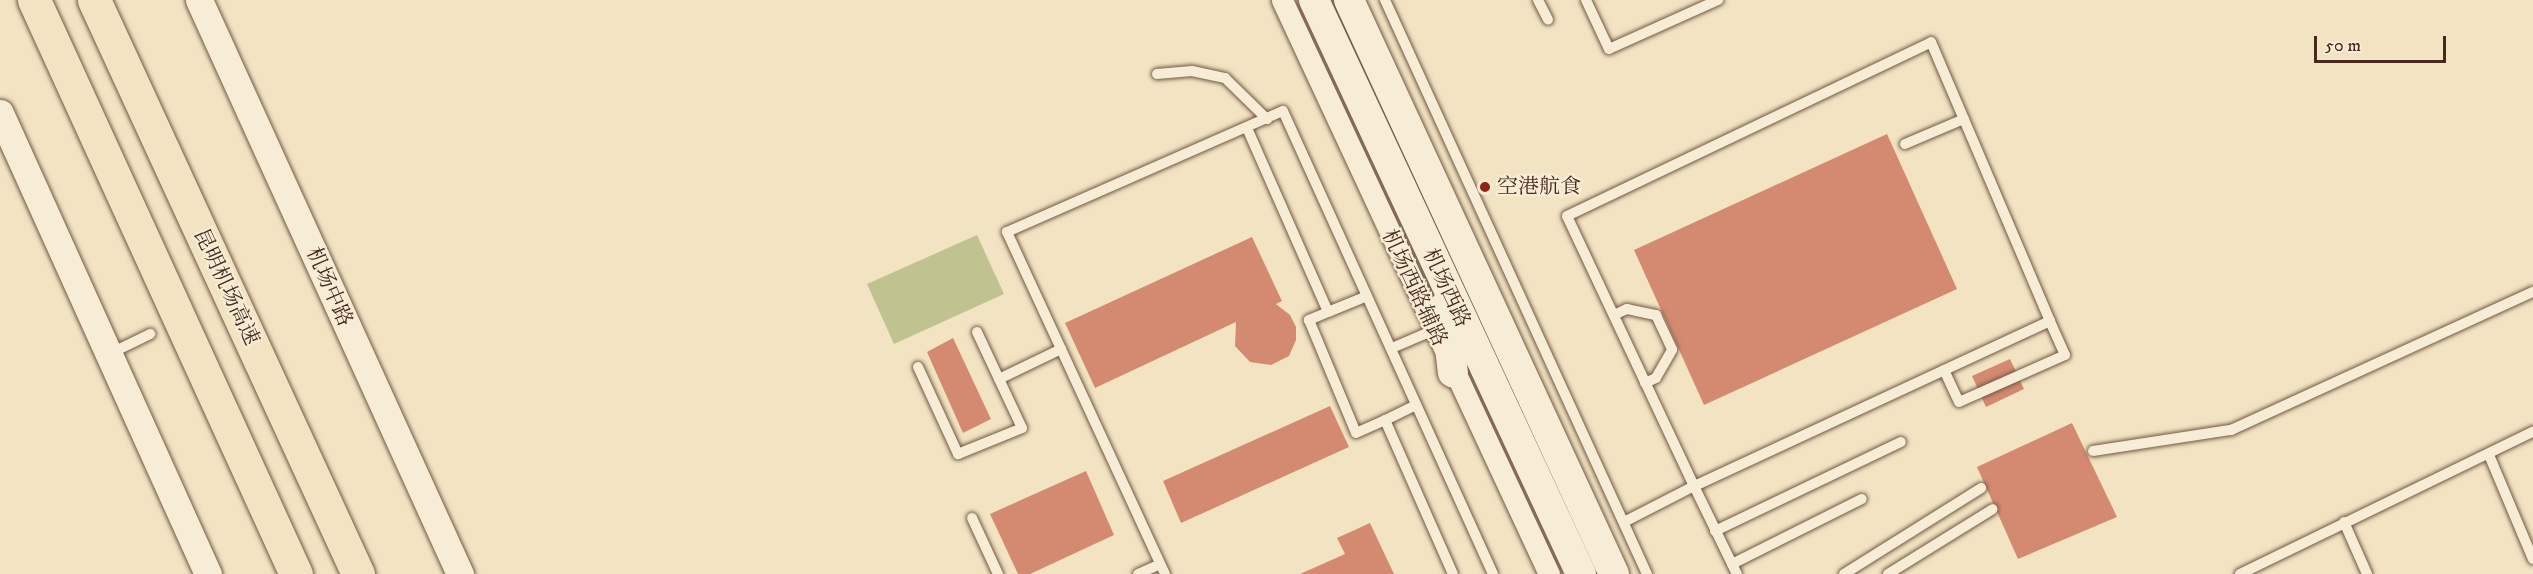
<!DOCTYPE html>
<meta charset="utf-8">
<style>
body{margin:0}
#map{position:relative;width:2533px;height:574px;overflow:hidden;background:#f2e4c2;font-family:"IM FELL DW Pica","Noto Serif SC",serif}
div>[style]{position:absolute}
.green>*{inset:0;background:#c0c28f}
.building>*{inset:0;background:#d48a71}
.roads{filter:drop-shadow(0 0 2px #725846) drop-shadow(0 0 2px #725846)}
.service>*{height:10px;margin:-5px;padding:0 5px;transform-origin:5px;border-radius:5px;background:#f7edd7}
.minor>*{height:21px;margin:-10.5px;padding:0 10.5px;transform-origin:10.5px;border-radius:10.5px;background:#f7edd7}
.tertiary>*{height:27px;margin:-13.5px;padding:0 13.5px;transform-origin:13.5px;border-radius:13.5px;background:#f7edd7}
.secondary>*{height:30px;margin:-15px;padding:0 15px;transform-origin:15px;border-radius:15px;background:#f7edd7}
.motorway>*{height:33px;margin:-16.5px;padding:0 16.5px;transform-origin:16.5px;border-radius:16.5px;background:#f2e4c2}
.dots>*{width:16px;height:16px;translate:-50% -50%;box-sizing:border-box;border:3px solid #f7edd7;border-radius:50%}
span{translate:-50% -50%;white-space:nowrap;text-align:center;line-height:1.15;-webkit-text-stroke:4.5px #f7edd7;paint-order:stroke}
.poi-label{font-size:21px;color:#47291d}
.left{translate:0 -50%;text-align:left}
.street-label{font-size:21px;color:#47291d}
.scale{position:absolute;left:2314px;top:36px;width:132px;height:27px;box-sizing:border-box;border:3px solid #47291d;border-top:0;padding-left:8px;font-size:18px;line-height:21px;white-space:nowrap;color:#47291d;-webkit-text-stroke:4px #f7edd7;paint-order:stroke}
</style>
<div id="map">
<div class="green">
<div style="clip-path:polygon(977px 235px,1004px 294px,894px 344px,867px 284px)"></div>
</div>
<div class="building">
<div style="clip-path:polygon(1887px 134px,1957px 289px,1704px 405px,1634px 250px)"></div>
<div style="clip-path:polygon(1252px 237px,1282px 301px,1276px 304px,1290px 315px,1296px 327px,1296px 340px,1289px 356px,1271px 365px,1250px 362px,1235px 346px,1236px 322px,1095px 388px,1065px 323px)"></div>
<div style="clip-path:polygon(953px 338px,991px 419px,963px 433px,927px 352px)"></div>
<div style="clip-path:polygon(2010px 359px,2024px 389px,1986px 407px,1972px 376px)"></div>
<div style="clip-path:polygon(1330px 406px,1349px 447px,1181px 523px,1163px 481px)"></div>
<div style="clip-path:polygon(2072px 423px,2117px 517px,2018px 559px,1977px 467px)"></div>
<div style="clip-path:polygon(1086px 471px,1114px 535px,1030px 574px,1018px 574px,990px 514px)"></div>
<div style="clip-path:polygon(1370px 523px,1394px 574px,1300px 574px,1345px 554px,1337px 538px)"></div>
</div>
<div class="roads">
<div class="service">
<div style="left:1385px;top:0;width:631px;rotate:65.47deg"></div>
<div style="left:1538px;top:0;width:22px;rotate:63deg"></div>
<div style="left:1586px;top:0;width:54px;rotate:64.9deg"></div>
<div style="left:1609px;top:49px;width:120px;rotate:-24.2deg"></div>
<div style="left:1157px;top:74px;width:35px;rotate:-5deg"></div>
<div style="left:1192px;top:71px;width:34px;rotate:12deg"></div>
<div style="left:1225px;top:78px;width:59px;rotate:44.3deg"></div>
<div style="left:1247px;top:128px;width:201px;rotate:66.2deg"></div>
<div style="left:1328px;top:312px;width:42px;rotate:-22.3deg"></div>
<div style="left:1905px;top:144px;width:64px;rotate:-23deg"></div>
<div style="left:1328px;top:312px;width:21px;rotate:157deg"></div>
<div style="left:1309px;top:320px;width:122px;rotate:67.4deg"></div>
<div style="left:1356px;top:433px;width:32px;rotate:-24deg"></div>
<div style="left:1614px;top:315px;width:14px;rotate:-25deg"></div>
<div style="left:1627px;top:309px;width:30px;rotate:12deg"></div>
<div style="left:1656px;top:315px;width:38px;rotate:65deg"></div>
<div style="left:1672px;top:350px;width:32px;rotate:120deg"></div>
<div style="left:1656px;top:378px;width:12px;rotate:156deg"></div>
<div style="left:1392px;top:348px;width:46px;rotate:-23.2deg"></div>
<div style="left:109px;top:354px;width:46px;rotate:-26deg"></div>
<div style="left:918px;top:367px;width:96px;rotate:65.3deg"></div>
<div style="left:958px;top:454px;width:69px;rotate:-22.1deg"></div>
<div style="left:1022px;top:428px;width:106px;rotate:-115.1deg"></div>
<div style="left:1944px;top:370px;width:35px;rotate:65deg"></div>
<div style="left:1959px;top:402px;width:116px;rotate:-23.9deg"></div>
<div style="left:2065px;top:355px;width:37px;rotate:-114deg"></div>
<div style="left:999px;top:379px;width:69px;rotate:-25.8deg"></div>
<div style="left:1416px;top:405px;width:34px;rotate:154deg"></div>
<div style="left:1385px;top:420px;width:168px;rotate:66.2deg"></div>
<div style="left:2093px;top:451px;width:140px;rotate:-8.7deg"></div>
<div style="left:2231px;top:430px;width:332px;rotate:-24.6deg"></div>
<div style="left:2489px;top:455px;width:113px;rotate:67.1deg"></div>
<div style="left:972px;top:518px;width:62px;rotate:65.1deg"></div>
<div style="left:1624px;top:522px;width:79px;rotate:-27.2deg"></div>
<div style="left:1694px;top:486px;width:298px;rotate:-115.2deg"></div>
<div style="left:1567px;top:216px;width:403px;rotate:-25.5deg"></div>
<div style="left:1931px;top:42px;width:303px;rotate:66.9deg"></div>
<div style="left:2050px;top:321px;width:392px;rotate:155.1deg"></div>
<div style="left:1694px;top:486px;width:98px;rotate:64deg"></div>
<div style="left:2344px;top:522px;width:57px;rotate:66.1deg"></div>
<div style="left:1715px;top:531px;width:206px;rotate:-25.6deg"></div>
<div style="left:1732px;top:564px;width:145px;rotate:-26.6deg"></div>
<div style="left:1138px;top:574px;width:24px;rotate:-24deg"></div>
<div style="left:1165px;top:574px;width:377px;rotate:-114.8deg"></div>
<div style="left:1007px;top:232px;width:301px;rotate:-23.7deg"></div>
<div style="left:1283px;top:111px;width:508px;rotate:65.6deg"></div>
<div style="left:1844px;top:574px;width:162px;rotate:-32.1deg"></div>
<div style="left:1888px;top:574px;width:123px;rotate:-31.8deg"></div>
<div style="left:2240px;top:574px;width:326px;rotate:-25.9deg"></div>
</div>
<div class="minor">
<div style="left:1282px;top:0;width:633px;rotate:65.05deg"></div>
</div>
<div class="tertiary">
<div style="left:199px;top:0;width:631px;rotate:65.55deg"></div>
<div style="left:0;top:113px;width:506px;rotate:65.72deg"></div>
</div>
<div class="secondary">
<div style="left:1314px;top:0;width:633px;rotate:65.05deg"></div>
<div style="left:1349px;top:0;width:632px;rotate:65.22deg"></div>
<div style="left:1445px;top:306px;width:67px;rotate:83.2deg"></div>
</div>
<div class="motorway">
<div style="left:34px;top:0;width:631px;rotate:65.47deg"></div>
<div style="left:94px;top:0;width:632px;rotate:65.3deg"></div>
</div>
</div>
<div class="dots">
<div style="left:1485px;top:187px;background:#8f2418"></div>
</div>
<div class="poi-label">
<span class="left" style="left:1497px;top:187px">空港航食</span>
</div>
<div class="street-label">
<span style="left:226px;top:287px;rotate:65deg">昆明机场高速</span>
<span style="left:329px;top:287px;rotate:66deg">机场中路</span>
<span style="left:1414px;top:288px;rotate:65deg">机场西路辅路</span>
<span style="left:1446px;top:288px;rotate:65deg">机场西路</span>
</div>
<div class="scale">50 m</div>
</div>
